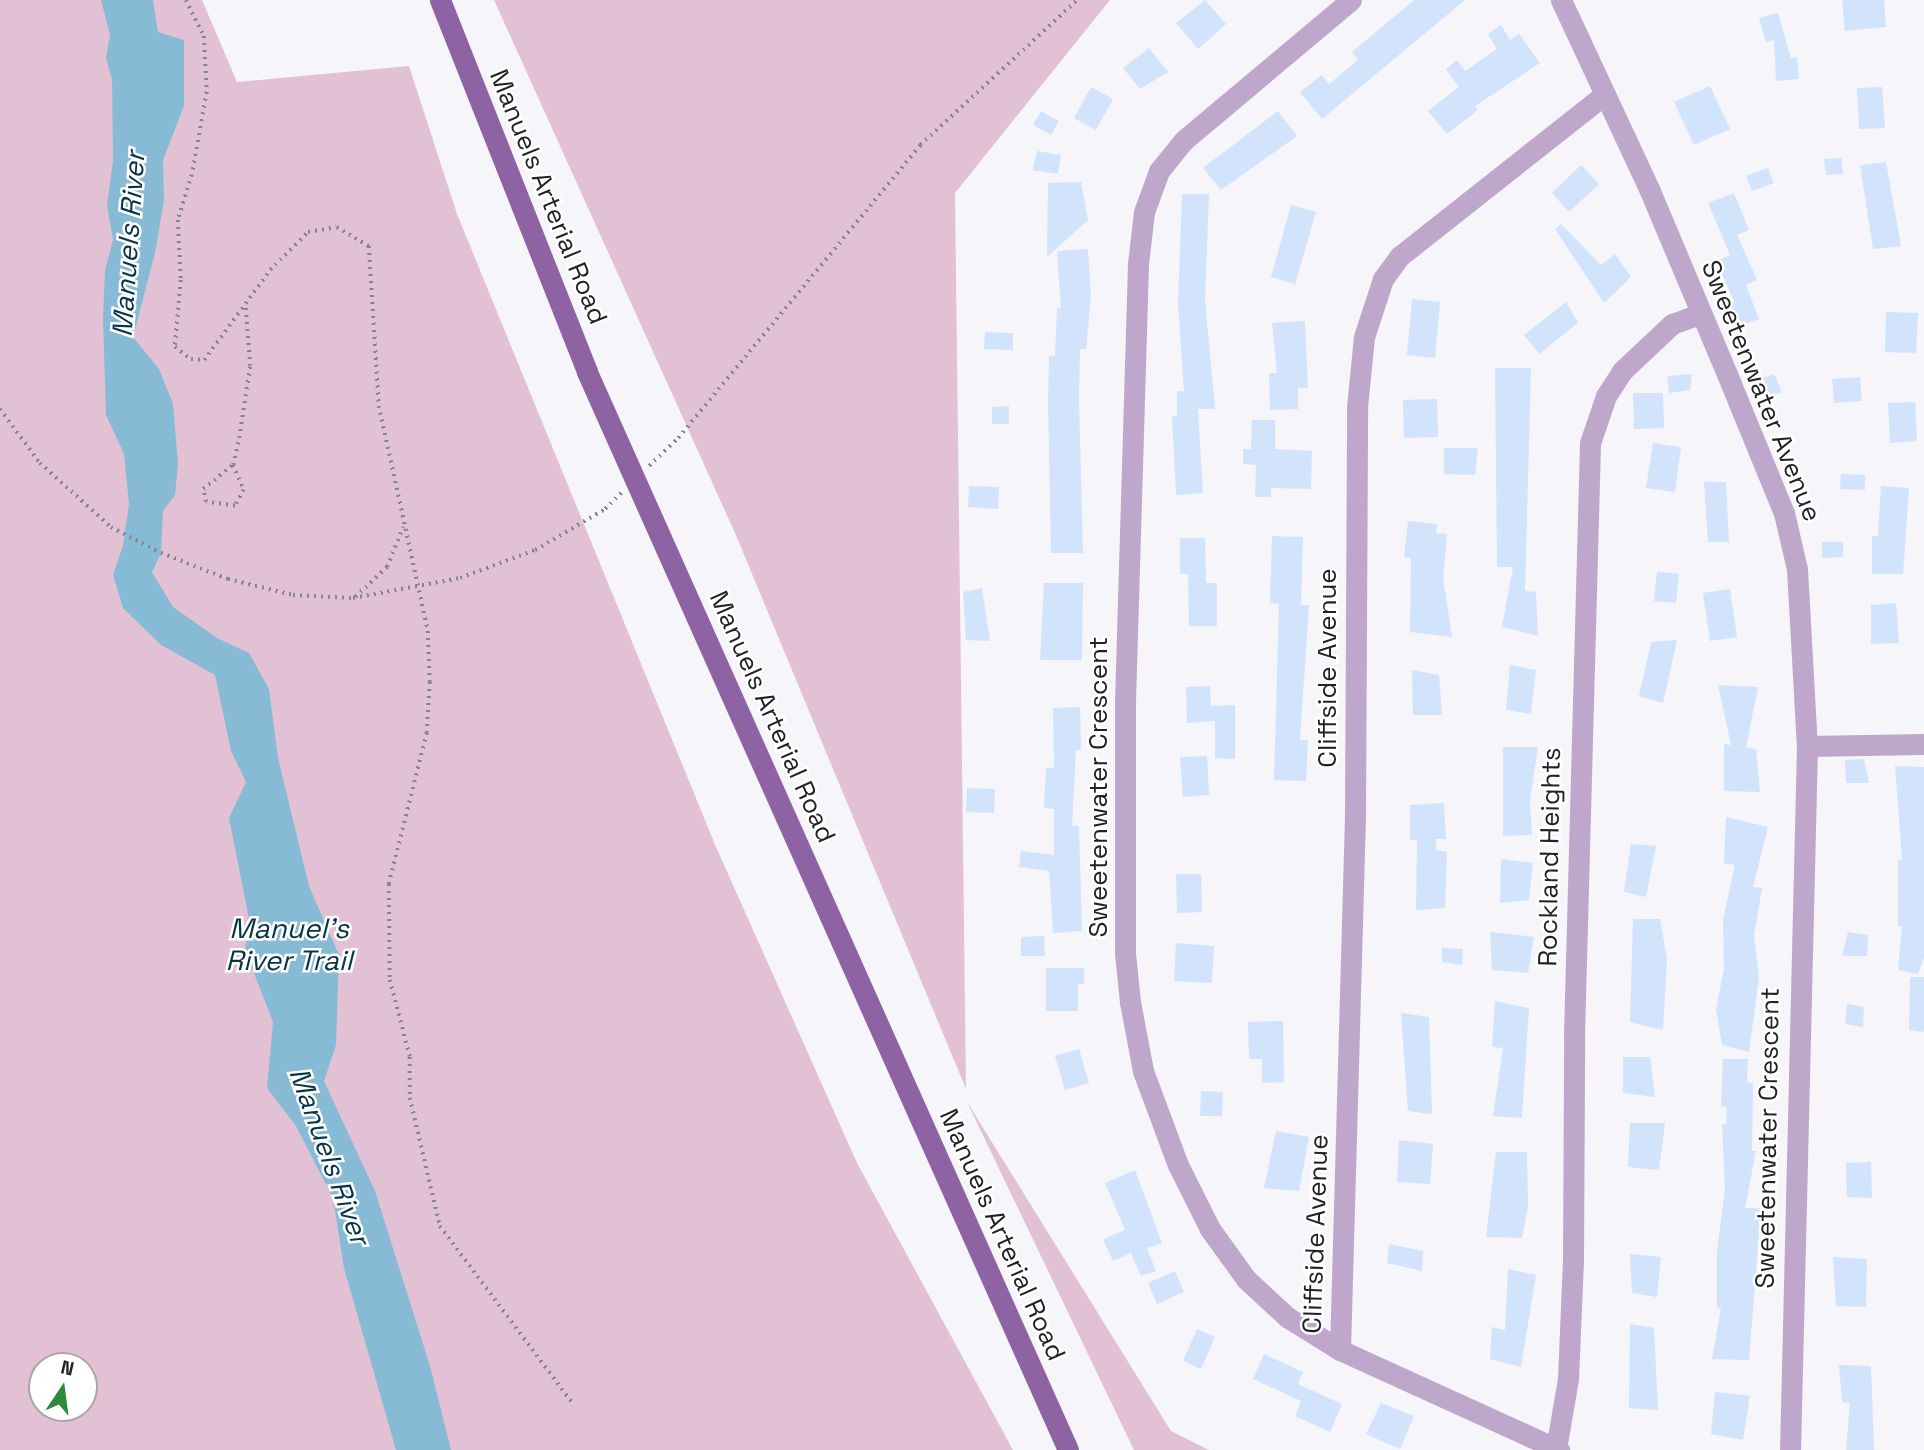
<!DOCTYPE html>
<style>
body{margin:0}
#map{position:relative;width:1924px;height:1450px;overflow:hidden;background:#f5f5fa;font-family:"Space Grotesk",sans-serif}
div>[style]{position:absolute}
.green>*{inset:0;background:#e2c1d4}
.water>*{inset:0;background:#87bad4}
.building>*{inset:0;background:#d2e3fc}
.path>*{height:3.5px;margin-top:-1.75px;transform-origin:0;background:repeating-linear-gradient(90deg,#868689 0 2px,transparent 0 7px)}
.minor>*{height:21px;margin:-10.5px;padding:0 10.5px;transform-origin:10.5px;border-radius:10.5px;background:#bea7ca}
.major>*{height:21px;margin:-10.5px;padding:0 10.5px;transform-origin:10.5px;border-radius:10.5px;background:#8e63a3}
span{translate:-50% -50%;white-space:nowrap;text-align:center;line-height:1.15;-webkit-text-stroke:5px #fff;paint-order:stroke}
.street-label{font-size:26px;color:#222224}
.water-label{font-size:28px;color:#073548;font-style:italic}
.north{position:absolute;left:28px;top:1352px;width:70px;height:70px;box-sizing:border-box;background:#fff;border:2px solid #a7a7a7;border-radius:50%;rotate:13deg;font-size:19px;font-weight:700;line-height:28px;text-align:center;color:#222224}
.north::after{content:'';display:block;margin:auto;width:24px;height:32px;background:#2e893a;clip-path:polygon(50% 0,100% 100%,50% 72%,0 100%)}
</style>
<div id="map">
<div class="green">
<div style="clip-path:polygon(evenodd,0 0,202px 0,237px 82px,409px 66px,457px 214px,716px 847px,857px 1163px,1013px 1450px,0 1450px,0 0,42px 1366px,84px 1366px,84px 1408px,42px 1408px,42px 1366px)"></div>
<div style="clip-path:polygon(494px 0,1110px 0,955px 193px,966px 1089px,735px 533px)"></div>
<div style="clip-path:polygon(967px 1102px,1171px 1431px,1209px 1450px,1134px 1450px)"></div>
</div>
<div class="water">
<div style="clip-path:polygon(153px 0,158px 32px,184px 40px,184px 106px,163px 160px,164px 200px,155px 253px,133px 337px,159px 369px,173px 404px,178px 463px,175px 495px,163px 511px,161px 553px,152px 572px,173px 607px,217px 638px,249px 653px,269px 689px,278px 758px,309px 886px,339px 955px,336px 1045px,324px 1081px,375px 1191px,430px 1366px,451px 1450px,396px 1450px,344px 1268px,333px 1198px,296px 1126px,267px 1088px,273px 1022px,245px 950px,249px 919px,229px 818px,246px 782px,231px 751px,215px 675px,161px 645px,123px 608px,113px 575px,123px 545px,129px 504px,124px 454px,106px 415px,103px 319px,105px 270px,113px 240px,107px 205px,113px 161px,112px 79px,106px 58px,110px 35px,101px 0)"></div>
</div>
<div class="building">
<div style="clip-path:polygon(1205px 0,1226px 24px,1198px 49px,1176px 23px)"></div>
<div style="clip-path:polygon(1414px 0,1465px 0,1322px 119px,1300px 92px,1322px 75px,1329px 84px,1358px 60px,1352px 52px)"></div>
<div style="clip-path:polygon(1842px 0,1884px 0,1886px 27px,1845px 31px)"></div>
<div style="clip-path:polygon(1778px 13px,1791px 58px,1797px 57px,1799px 79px,1776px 81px,1774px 40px,1766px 42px,1759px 18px)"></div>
<div style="clip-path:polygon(1501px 25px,1510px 40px,1519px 33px,1540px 63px,1475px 106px,1478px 110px,1447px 134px,1428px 111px,1459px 87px,1446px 69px,1457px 60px,1465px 71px,1497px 49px,1488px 34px)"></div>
<div style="clip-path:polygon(1149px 48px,1168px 72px,1140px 89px,1123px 68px)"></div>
<div style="clip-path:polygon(1710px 86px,1730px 129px,1694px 145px,1674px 102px)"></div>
<div style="clip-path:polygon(1091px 87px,1113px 99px,1096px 130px,1074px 118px)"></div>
<div style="clip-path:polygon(1882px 87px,1885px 128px,1859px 129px,1857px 88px)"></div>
<div style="clip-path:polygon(1041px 111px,1059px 121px,1051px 135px,1033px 125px)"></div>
<div style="clip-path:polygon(1278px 111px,1297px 136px,1221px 190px,1203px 168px)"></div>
<div style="clip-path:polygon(1037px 151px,1061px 155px,1058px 174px,1033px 170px)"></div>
<div style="clip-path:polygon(1841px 158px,1843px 174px,1826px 175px,1824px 159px)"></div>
<div style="clip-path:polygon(1886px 162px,1901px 246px,1873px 249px,1860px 165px)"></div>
<div style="clip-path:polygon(1581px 165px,1599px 184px,1569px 212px,1552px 193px)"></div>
<div style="clip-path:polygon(1768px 168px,1774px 183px,1752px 191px,1746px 176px)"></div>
<div style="clip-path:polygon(1081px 182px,1088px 220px,1047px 257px,1048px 183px)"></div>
<div style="clip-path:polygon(1734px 193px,1749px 230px,1737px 235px,1757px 280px,1746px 285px,1759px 319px,1737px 327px,1728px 303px,1734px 301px,1716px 261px,1730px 255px,1708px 203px)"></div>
<div style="clip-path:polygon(1182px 194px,1209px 194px,1205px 300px,1215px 409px,1198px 409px,1203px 493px,1176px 495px,1172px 416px,1177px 416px,1177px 391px,1184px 391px,1178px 304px)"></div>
<div style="clip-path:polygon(1291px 205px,1316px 212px,1295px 284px,1271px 277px)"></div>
<div style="clip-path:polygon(1561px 224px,1601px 265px,1615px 254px,1631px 277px,1604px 303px,1555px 229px)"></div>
<div style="clip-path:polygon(1088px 249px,1091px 296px,1086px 349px,1080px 349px,1079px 399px,1083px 553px,1051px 553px,1048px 401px,1049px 356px,1055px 356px,1057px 308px,1061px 309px,1057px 251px)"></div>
<div style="clip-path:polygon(1412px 299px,1440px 302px,1435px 358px,1407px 355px)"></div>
<div style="clip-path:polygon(1566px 302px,1578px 323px,1539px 354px,1524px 335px)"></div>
<div style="clip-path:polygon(1886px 312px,1918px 313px,1916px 353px,1885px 352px)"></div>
<div style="clip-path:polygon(1305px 321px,1308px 388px,1298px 388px,1298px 409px,1270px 410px,1269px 373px,1277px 373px,1272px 323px)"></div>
<div style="clip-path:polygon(985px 332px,1013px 333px,1013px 350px,984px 349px)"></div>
<div style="clip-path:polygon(1495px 368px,1531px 368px,1525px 591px,1536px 592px,1538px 636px,1502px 627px,1513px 567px,1497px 567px)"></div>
<div style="clip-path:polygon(1692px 374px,1690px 390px,1669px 393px,1667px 376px)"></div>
<div style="clip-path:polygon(1774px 374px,1782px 392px,1766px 397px,1759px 380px)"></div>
<div style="clip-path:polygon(1860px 377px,1862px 401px,1834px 403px,1832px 379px)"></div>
<div style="clip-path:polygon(1633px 393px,1663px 393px,1664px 428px,1634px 429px)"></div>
<div style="clip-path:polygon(1437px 399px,1438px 437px,1404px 438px,1403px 400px)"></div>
<div style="clip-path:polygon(1915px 402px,1917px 441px,1890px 443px,1888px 403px)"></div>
<div style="clip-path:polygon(1009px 406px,1009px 424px,992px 424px,992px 407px)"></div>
<div style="clip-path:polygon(1252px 420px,1275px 420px,1275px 449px,1312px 451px,1311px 489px,1271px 488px,1271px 497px,1255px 497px,1256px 465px,1243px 464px,1243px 449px,1251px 449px)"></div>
<div style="clip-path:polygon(1653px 443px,1681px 447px,1675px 492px,1646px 488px)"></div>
<div style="clip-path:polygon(1444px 448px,1478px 448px,1475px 475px,1444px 474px)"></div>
<div style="clip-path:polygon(1841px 474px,1865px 475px,1865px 490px,1840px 489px)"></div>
<div style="clip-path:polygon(1704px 482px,1726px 482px,1729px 542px,1708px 542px)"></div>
<div style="clip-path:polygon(969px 486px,999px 487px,998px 509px,968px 507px)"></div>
<div style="clip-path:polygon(1881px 486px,1909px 488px,1903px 574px,1872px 574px,1872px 536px,1878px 536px)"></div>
<div style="clip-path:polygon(1408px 521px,1437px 524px,1436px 533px,1447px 534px,1443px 578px,1452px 637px,1410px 632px,1411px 558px,1404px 557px)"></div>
<div style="clip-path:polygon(1272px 536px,1303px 537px,1301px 605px,1309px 605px,1300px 740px,1308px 740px,1306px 781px,1274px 780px,1279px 604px,1270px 603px)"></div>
<div style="clip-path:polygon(1180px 538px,1205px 538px,1206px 583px,1217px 583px,1217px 626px,1189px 626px,1188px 574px,1180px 574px)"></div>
<div style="clip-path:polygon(1822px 542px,1843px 542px,1843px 557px,1822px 558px)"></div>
<div style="clip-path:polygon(1657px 572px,1679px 574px,1676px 603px,1654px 601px)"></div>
<div style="clip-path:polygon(1044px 583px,1083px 583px,1082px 660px,1040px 660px)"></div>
<div style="clip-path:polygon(982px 588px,990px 641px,966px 640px,963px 592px)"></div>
<div style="clip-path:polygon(1730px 589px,1737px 637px,1710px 641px,1703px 593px)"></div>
<div style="clip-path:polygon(1896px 603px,1899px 643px,1871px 644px,1871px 605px)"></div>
<div style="clip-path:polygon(1677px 640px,1663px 703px,1639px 696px,1651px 642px)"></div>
<div style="clip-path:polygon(1510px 665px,1536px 670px,1531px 714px,1506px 710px)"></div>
<div style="clip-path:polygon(1412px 670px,1439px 675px,1442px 715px,1413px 715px)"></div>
<div style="clip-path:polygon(1718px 685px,1758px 687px,1746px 747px,1756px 749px,1760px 792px,1724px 791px,1724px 744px,1731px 745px)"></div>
<div style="clip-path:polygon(1210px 686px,1211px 706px,1235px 705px,1235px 759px,1215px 758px,1215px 721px,1187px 723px,1186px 687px)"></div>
<div style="clip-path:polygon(1080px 707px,1081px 750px,1076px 750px,1072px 826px,1079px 826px,1082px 931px,1053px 933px,1049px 871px,1019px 867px,1021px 851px,1054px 855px,1054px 809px,1044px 808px,1046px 768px,1054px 768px,1053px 708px)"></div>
<div style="clip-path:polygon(1503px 747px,1538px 747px,1530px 800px,1532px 835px,1503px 836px)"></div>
<div style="clip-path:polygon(1207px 756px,1209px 795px,1183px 797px,1180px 757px)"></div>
<div style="clip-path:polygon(1864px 759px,1869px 783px,1846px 783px,1845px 760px)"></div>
<div style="clip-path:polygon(1895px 766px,1924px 767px,1924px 958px,1918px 974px,1898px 970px,1902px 926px,1898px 926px,1898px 860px,1902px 859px)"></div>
<div style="clip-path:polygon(967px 788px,995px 789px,994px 813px,966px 812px)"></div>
<div style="clip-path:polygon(1444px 803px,1446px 839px,1436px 839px,1436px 850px,1447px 852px,1445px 908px,1416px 910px,1417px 840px,1410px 840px,1410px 805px)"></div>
<div style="clip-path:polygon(1726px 817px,1768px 827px,1753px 887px,1762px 888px,1754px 936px,1759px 977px,1749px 1052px,1722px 1045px,1716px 1009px,1724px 968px,1723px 920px,1735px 865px,1724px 863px)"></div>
<div style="clip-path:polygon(1631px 844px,1656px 846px,1646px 897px,1624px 892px)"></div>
<div style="clip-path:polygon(1501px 859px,1533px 863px,1529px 900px,1500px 903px)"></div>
<div style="clip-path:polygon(1176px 874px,1201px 874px,1202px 912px,1177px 913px)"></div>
<div style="clip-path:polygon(1633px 919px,1660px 919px,1667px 959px,1663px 1030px,1630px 1022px)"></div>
<div style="clip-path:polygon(1490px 932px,1534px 937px,1528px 973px,1492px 970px)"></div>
<div style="clip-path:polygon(1848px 932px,1868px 935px,1867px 956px,1842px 956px)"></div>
<div style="clip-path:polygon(1044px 936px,1045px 956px,1021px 956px,1021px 937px)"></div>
<div style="clip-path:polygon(1176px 943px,1214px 946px,1212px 983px,1174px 981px)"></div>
<div style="clip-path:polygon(1442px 948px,1463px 949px,1462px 965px,1442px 962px)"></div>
<div style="clip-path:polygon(1046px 968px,1084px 968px,1084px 984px,1078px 984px,1078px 1011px,1046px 1011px)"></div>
<div style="clip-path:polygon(1910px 977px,1924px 977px,1924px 1032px,1909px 1030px)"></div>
<div style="clip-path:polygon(1495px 1001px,1529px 1008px,1522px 1118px,1493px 1116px,1503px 1048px,1492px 1047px)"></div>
<div style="clip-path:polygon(1847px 1004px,1864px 1007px,1863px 1027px,1845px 1024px)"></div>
<div style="clip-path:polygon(1401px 1013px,1429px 1017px,1432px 1114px,1408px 1111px)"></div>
<div style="clip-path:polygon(1283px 1021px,1284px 1082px,1262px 1083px,1262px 1059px,1249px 1059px,1248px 1022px)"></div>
<div style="clip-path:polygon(1079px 1049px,1089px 1083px,1065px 1090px,1055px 1056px)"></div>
<div style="clip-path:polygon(1623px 1057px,1650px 1057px,1655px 1097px,1623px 1093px)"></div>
<div style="clip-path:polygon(1723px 1059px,1748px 1059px,1747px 1082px,1753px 1083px,1752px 1151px,1756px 1151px,1745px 1208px,1761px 1208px,1749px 1360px,1712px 1359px,1721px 1308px,1717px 1307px,1717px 1251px,1725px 1189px,1722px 1124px,1726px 1124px,1727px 1107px,1721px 1106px)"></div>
<div style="clip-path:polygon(1201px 1091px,1223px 1092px,1222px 1116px,1200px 1116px)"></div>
<div style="clip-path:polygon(1630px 1123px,1665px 1123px,1659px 1170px,1628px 1167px)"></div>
<div style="clip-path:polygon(1276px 1131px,1309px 1137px,1299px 1191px,1264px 1188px)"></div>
<div style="clip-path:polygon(1399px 1140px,1433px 1144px,1430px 1184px,1397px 1182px)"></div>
<div style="clip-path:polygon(1496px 1152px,1527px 1152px,1528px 1206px,1522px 1238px,1486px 1237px)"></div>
<div style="clip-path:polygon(1871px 1162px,1872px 1198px,1847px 1197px,1846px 1163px)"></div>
<div style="clip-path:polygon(1135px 1170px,1162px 1243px,1147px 1248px,1156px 1271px,1141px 1276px,1131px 1253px,1113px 1261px,1103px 1239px,1125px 1230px,1105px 1183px)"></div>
<div style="clip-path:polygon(1389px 1244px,1423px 1251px,1422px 1271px,1387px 1263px)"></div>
<div style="clip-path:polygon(1630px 1254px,1661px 1257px,1657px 1297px,1632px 1293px)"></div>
<div style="clip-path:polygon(1833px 1257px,1867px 1259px,1866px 1307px,1836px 1306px)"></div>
<div style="clip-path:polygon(1508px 1269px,1536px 1275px,1521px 1367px,1490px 1359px,1492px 1327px,1505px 1330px)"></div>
<div style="clip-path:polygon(1175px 1271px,1184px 1292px,1157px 1304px,1148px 1283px)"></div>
<div style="clip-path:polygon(1630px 1324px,1654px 1328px,1658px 1410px,1629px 1408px)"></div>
<div style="clip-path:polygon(1197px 1329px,1215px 1337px,1201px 1369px,1183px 1361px)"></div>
<div style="clip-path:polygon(1264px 1354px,1303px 1372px,1298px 1384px,1342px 1404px,1330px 1432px,1295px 1416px,1301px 1401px,1253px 1379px)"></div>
<div style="clip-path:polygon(1839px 1365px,1871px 1366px,1874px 1450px,1846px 1450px,1850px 1403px,1842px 1402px)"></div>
<div style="clip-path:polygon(1715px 1392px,1750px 1396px,1743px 1440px,1711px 1434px)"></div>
<div style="clip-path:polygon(1381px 1403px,1414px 1416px,1400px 1449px,1366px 1434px)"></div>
</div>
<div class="path">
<div style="left:186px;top:0;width:40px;rotate:63.4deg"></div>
<div style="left:204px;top:36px;width:56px;rotate:86.9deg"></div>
<div style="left:207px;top:92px;width:84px;rotate:100.2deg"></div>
<div style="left:192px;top:175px;width:47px;rotate:107.3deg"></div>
<div style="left:178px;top:220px;width:60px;rotate:87.1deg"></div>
<div style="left:181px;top:280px;width:67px;rotate:95.1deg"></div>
<div style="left:175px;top:347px;width:20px;rotate:37deg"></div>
<div style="left:191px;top:359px;width:13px;rotate:4deg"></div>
<div style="left:204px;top:360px;width:112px;rotate:-53.7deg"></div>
<div style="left:270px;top:270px;width:54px;rotate:-45deg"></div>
<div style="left:308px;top:232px;width:29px;rotate:-10deg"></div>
<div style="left:337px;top:227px;width:37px;rotate:31deg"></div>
<div style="left:369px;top:246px;width:160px;rotate:86.4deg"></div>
<div style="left:379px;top:406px;width:230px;rotate:77.7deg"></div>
<div style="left:428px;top:631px;width:51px;rotate:87.8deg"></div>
<div style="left:430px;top:682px;width:51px;rotate:93.4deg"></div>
<div style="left:427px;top:733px;width:156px;rotate:104.1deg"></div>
<div style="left:389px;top:884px;width:96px;rotate:89.4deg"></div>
<div style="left:390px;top:980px;width:80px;rotate:75.4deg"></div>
<div style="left:410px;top:1057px;width:41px;rotate:90deg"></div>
<div style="left:410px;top:1098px;width:131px;rotate:76.8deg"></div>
<div style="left:440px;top:1226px;width:224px;rotate:53.2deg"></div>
<div style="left:0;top:409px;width:67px;rotate:53.5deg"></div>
<div style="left:40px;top:463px;width:96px;rotate:42deg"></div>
<div style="left:111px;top:527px;width:56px;rotate:27.5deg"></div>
<div style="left:161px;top:553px;width:72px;rotate:21.2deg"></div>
<div style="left:228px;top:579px;width:67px;rotate:13.8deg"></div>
<div style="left:293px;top:595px;width:60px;rotate:2.9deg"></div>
<div style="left:353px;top:598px;width:109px;rotate:-10.6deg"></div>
<div style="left:460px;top:578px;width:80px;rotate:-20.5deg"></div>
<div style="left:535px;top:550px;width:81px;rotate:-30.4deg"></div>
<div style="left:605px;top:509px;width:23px;rotate:-45deg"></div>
<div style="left:233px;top:465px;width:27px;rotate:66deg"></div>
<div style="left:244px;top:490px;width:18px;rotate:119deg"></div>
<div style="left:235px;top:506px;width:29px;rotate:-172deg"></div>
<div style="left:206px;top:502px;width:13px;rotate:-103deg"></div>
<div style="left:203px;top:489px;width:38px;rotate:-39deg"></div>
<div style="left:233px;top:465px;width:28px;rotate:-77deg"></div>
<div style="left:239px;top:438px;width:73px;rotate:-81.3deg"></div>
<div style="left:250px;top:366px;width:63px;rotate:-94.5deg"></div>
<div style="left:649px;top:466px;width:40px;rotate:-44deg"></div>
<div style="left:678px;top:438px;width:380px;rotate:-50.4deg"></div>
<div style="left:920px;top:145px;width:214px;rotate:-42.7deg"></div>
<div style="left:355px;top:597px;width:44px;rotate:-43.2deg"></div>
<div style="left:387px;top:567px;width:43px;rotate:-68.2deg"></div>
</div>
<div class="minor">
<div style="left:1351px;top:0;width:218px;rotate:140deg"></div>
<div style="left:1184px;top:140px;width:40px;rotate:129deg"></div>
<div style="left:1159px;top:171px;width:44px;rotate:110.1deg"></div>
<div style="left:1144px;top:212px;width:52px;rotate:96.6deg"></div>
<div style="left:1138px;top:264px;width:435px;rotate:91.7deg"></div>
<div style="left:1125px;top:699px;width:254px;rotate:90deg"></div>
<div style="left:1125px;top:953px;width:49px;rotate:84.2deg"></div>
<div style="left:1130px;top:1002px;width:70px;rotate:79.3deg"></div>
<div style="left:1143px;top:1071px;width:100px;rotate:69.6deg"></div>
<div style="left:1178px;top:1165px;width:72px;rotate:63.4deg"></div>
<div style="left:1210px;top:1229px;width:62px;rotate:54.2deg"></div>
<div style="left:1246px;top:1279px;width:56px;rotate:42.8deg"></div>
<div style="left:1287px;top:1317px;width:62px;rotate:31.9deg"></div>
<div style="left:1340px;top:1350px;width:241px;rotate:24.5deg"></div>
<div style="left:1561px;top:0;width:211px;rotate:65deg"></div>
<div style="left:1650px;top:191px;width:209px;rotate:67.2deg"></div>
<div style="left:1731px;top:384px;width:139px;rotate:67.7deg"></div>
<div style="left:1784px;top:513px;width:57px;rotate:76.9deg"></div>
<div style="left:1797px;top:569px;width:177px;rotate:86.8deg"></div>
<div style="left:1807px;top:746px;width:704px;rotate:91.38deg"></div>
<div style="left:1807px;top:746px;width:117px;rotate:-1deg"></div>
<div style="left:1340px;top:1350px;width:535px;rotate:-88.39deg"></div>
<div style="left:1355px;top:815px;width:408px;rotate:-89.7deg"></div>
<div style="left:1357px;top:407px;width:70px;rotate:-84.3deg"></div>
<div style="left:1364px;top:337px;width:61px;rotate:-71.9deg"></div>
<div style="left:1383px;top:279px;width:29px;rotate:-54deg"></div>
<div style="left:1400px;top:256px;width:261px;rotate:-38.3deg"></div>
<div style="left:1556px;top:1449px;width:71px;rotate:-80.3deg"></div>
<div style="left:1568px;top:1379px;width:119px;rotate:-87.6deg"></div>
<div style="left:1573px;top:1260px;width:225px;rotate:-89.7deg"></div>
<div style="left:1574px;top:1035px;width:592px;rotate:-88.45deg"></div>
<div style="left:1590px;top:443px;width:50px;rotate:-71.2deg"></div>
<div style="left:1606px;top:396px;width:30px;rotate:-57deg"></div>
<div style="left:1622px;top:371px;width:69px;rotate:-43.2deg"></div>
<div style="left:1672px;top:324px;width:29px;rotate:-20deg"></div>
</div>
<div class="major">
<div style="left:440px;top:0;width:400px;rotate:68.4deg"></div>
<div style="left:587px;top:372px;width:1180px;rotate:65.95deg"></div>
</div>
<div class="street-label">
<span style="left:548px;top:197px;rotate:68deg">Manuels Arterial Road</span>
<span style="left:1761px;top:391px;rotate:68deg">Sweetenwater Avenue</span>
<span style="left:1328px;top:668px;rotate:-90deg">Cliffside Avenue</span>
<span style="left:772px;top:717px;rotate:66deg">Manuels Arterial Road</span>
<span style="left:1099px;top:787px;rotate:-90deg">Sweetenwater Crescent</span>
<span style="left:1550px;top:857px;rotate:-89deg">Rockland Heights</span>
<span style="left:1768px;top:1138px;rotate:-89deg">Sweetenwater Crescent</span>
<span style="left:1316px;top:1234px;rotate:-88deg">Cliffside Avenue</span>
<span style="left:1002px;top:1235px;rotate:66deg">Manuels Arterial Road</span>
</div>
<div class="water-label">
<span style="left:128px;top:244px;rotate:-86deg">Manuels River</span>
<span style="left:289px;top:944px">Manuel's<br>River Trail</span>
<span style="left:330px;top:1156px;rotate:70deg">Manuels River</span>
</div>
<div class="north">N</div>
</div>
